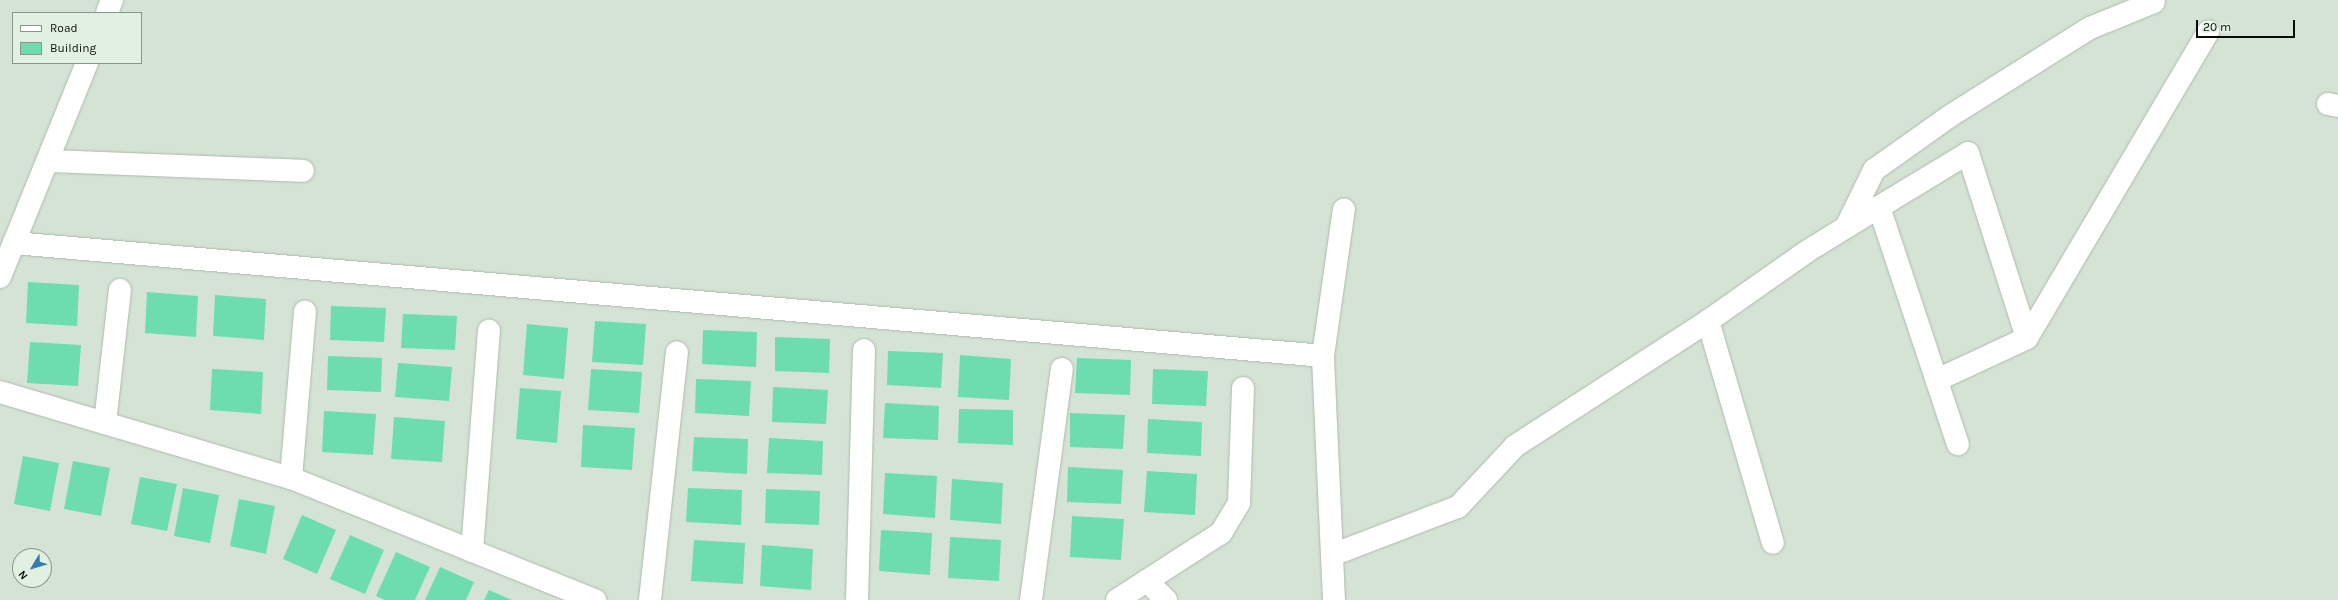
<!DOCTYPE html>
<style>
body{margin:0}
#map{position:relative;width:2338px;height:600px;overflow:hidden;background:#d5e3d5;font-family:Karla,sans-serif}
div>[style]{position:absolute}
.building>*{inset:0;background:#6dddb0}
.roads{filter:drop-shadow(0 0 1px #acbaac) drop-shadow(0 0 1px #acbaac)}
.minor>*{height:22px;margin:-11px;padding:0 11px;transform-origin:11px;border-radius:11px;background:#fff}
span{translate:-50% -50%;white-space:nowrap;text-align:center;line-height:1.15;-webkit-text-stroke:3px #e2f0e2;paint-order:stroke}
.legend{position:absolute;left:12px;top:12px;width:130px;height:52px;box-sizing:border-box;background:#e2f0e2;border:1px solid #8b958b;margin:0;padding:5px 7px;list-style:none;font-size:12px;color:#090d09}
.legend li{display:flex;align-items:center;gap:8px;height:20px}
.legend b{width:20px;border:1px solid #8b958b}
.north{position:absolute;left:12px;top:548px;width:40px;height:40px;box-sizing:border-box;background:#e2f0e2;border:1px solid #8b958b;border-radius:50%;rotate:232deg;font-size:11px;font-weight:700;line-height:16px;text-align:center;color:#090d09}
.north::after{content:'';display:block;margin:auto;width:14px;height:18px;background:#347db1;clip-path:polygon(50% 0,100% 100%,50% 72%,0 100%)}
.scale{position:absolute;left:2196px;top:20px;width:99px;height:18px;box-sizing:border-box;border:2px solid #090d09;border-top:0;padding-left:5px;font-size:12px;line-height:14px;white-space:nowrap;color:#090d09;-webkit-text-stroke:3px #e2f0e2;paint-order:stroke}
</style>
<div id="map">
<div class="building">
<div style="clip-path:polygon(28px 282px,79px 285px,77px 326px,26px 323px)"></div>
<div style="clip-path:polygon(147px 292px,198px 296px,196px 337px,145px 333px)"></div>
<div style="clip-path:polygon(215px 295px,266px 299px,264px 340px,213px 336px)"></div>
<div style="clip-path:polygon(331px 306px,386px 308px,384px 342px,330px 340px)"></div>
<div style="clip-path:polygon(403px 314px,457px 316px,455px 350px,401px 348px)"></div>
<div style="clip-path:polygon(595px 321px,646px 324px,643px 365px,592px 362px)"></div>
<div style="clip-path:polygon(527px 324px,568px 328px,564px 379px,523px 375px)"></div>
<div style="clip-path:polygon(703px 330px,757px 332px,756px 367px,702px 364px)"></div>
<div style="clip-path:polygon(775px 337px,830px 339px,829px 373px,775px 371px)"></div>
<div style="clip-path:polygon(30px 342px,81px 345px,78px 386px,27px 383px)"></div>
<div style="clip-path:polygon(888px 351px,943px 353px,941px 388px,887px 385px)"></div>
<div style="clip-path:polygon(960px 355px,1011px 359px,1009px 400px,958px 397px)"></div>
<div style="clip-path:polygon(328px 356px,382px 358px,381px 392px,327px 390px)"></div>
<div style="clip-path:polygon(1077px 358px,1131px 360px,1130px 395px,1075px 393px)"></div>
<div style="clip-path:polygon(398px 363px,452px 367px,449px 401px,395px 397px)"></div>
<div style="clip-path:polygon(212px 369px,263px 372px,261px 414px,210px 410px)"></div>
<div style="clip-path:polygon(591px 369px,642px 372px,639px 413px,588px 410px)"></div>
<div style="clip-path:polygon(1153px 369px,1208px 371px,1206px 406px,1152px 404px)"></div>
<div style="clip-path:polygon(696px 379px,751px 381px,749px 416px,695px 413px)"></div>
<div style="clip-path:polygon(773px 387px,828px 390px,826px 424px,772px 422px)"></div>
<div style="clip-path:polygon(520px 388px,561px 391px,557px 443px,516px 439px)"></div>
<div style="clip-path:polygon(885px 403px,939px 406px,938px 440px,883px 438px)"></div>
<div style="clip-path:polygon(959px 409px,1013px 410px,1013px 445px,958px 443px)"></div>
<div style="clip-path:polygon(324px 411px,376px 414px,373px 455px,322px 452px)"></div>
<div style="clip-path:polygon(1070px 413px,1125px 415px,1123px 449px,1070px 447px)"></div>
<div style="clip-path:polygon(394px 417px,445px 421px,442px 462px,391px 459px)"></div>
<div style="clip-path:polygon(1148px 419px,1202px 422px,1201px 456px,1147px 453px)"></div>
<div style="clip-path:polygon(583px 425px,635px 428px,632px 470px,581px 467px)"></div>
<div style="clip-path:polygon(694px 437px,748px 439px,747px 474px,692px 471px)"></div>
<div style="clip-path:polygon(769px 438px,823px 441px,822px 475px,767px 473px)"></div>
<div style="clip-path:polygon(23px 456px,59px 463px,50px 511px,14px 504px)"></div>
<div style="clip-path:polygon(73px 461px,110px 468px,101px 516px,64px 509px)"></div>
<div style="clip-path:polygon(1068px 467px,1123px 470px,1121px 504px,1067px 502px)"></div>
<div style="clip-path:polygon(1147px 471px,1197px 474px,1195px 515px,1144px 512px)"></div>
<div style="clip-path:polygon(885px 473px,937px 476px,935px 518px,883px 514px)"></div>
<div style="clip-path:polygon(140px 477px,177px 484px,167px 531px,131px 524px)"></div>
<div style="clip-path:polygon(952px 479px,1003px 483px,1001px 524px,950px 520px)"></div>
<div style="clip-path:polygon(183px 488px,219px 495px,210px 543px,174px 536px)"></div>
<div style="clip-path:polygon(688px 488px,742px 490px,741px 525px,686px 522px)"></div>
<div style="clip-path:polygon(766px 489px,820px 491px,819px 525px,765px 523px)"></div>
<div style="clip-path:polygon(239px 499px,275px 506px,266px 554px,230px 546px)"></div>
<div style="clip-path:polygon(302px 515px,336px 530px,317px 574px,283px 559px)"></div>
<div style="clip-path:polygon(1072px 516px,1124px 519px,1121px 560px,1070px 557px)"></div>
<div style="clip-path:polygon(881px 530px,932px 533px,930px 575px,879px 571px)"></div>
<div style="clip-path:polygon(350px 535px,384px 550px,365px 594px,330px 579px)"></div>
<div style="clip-path:polygon(950px 537px,1001px 540px,999px 581px,948px 578px)"></div>
<div style="clip-path:polygon(694px 540px,745px 543px,743px 584px,691px 581px)"></div>
<div style="clip-path:polygon(762px 545px,813px 549px,811px 590px,760px 586px)"></div>
<div style="clip-path:polygon(396px 552px,430px 567px,415px 600px,385px 600px,376px 596px)"></div>
<div style="clip-path:polygon(440px 567px,474px 582px,466px 600px,425px 600px)"></div>
<div style="clip-path:polygon(489px 590px,512px 600px,484px 600px)"></div>
</div>
<div class="roads">
<div class="minor">
<div style="left:107px;top:13px;width:14px;rotate:-69deg"></div>
<div style="left:2328px;top:104px;width:10px;rotate:11deg"></div>
<div style="left:48px;top:161px;width:255px;rotate:2.2deg"></div>
<div style="left:1879px;top:207px;width:104px;rotate:-31.2deg"></div>
<div style="left:1968px;top:153px;width:194px;rotate:72.3deg"></div>
<div style="left:1846px;top:227px;width:64px;rotate:-63.8deg"></div>
<div style="left:1874px;top:170px;width:93px;rotate:-35.4deg"></div>
<div style="left:1950px;top:116px;width:165px;rotate:-32.2deg"></div>
<div style="left:2090px;top:28px;width:69px;rotate:-22.1deg"></div>
<div style="left:14px;top:243px;width:1314px;rotate:4.93deg"></div>
<div style="left:0;top:277px;width:231px;rotate:-67.9deg"></div>
<div style="left:1708px;top:321px;width:231px;rotate:73.7deg"></div>
<div style="left:1937px;top:380px;width:99px;rotate:-25deg"></div>
<div style="left:2027px;top:338px;width:356px;rotate:-59.4deg"></div>
<div style="left:0;top:392px;width:303px;rotate:16.5deg"></div>
<div style="left:291px;top:478px;width:328px;rotate:21.9deg"></div>
<div style="left:105px;top:423px;width:134px;rotate:-83.6deg"></div>
<div style="left:291px;top:478px;width:167px;rotate:-85.2deg"></div>
<div style="left:472px;top:551px;width:221px;rotate:-85.6deg"></div>
<div style="left:1332px;top:555px;width:135px;rotate:-20.9deg"></div>
<div style="left:1458px;top:507px;width:83px;rotate:-46.9deg"></div>
<div style="left:1515px;top:446px;width:230px;rotate:-32.9deg"></div>
<div style="left:1708px;top:321px;width:120px;rotate:-35.1deg"></div>
<div style="left:1806px;top:252px;width:86px;rotate:-31.7deg"></div>
<div style="left:1879px;top:207px;width:250px;rotate:71.6deg"></div>
<div style="left:1147px;top:581px;width:27px;rotate:45deg"></div>
<div style="left:650px;top:600px;width:249px;rotate:-83.8deg"></div>
<div style="left:857px;top:600px;width:250px;rotate:-88.4deg"></div>
<div style="left:1031px;top:600px;width:233px;rotate:-82.4deg"></div>
<div style="left:1117px;top:600px;width:124px;rotate:-32.8deg"></div>
<div style="left:1221px;top:533px;width:35px;rotate:-59deg"></div>
<div style="left:1239px;top:503px;width:115px;rotate:-88deg"></div>
<div style="left:1334px;top:600px;width:244px;rotate:-92.6deg"></div>
<div style="left:1323px;top:356px;width:148px;rotate:-81.9deg"></div>
</div>
</div>
<ul class="legend">
<li><b style="height:5px;background:#fff"></b>Road</li>
<li><b style="height:11px;background:#6dddb0"></b>Building</li>
</ul>
<div class="north">N</div>
<div class="scale">20 m</div>
</div>
